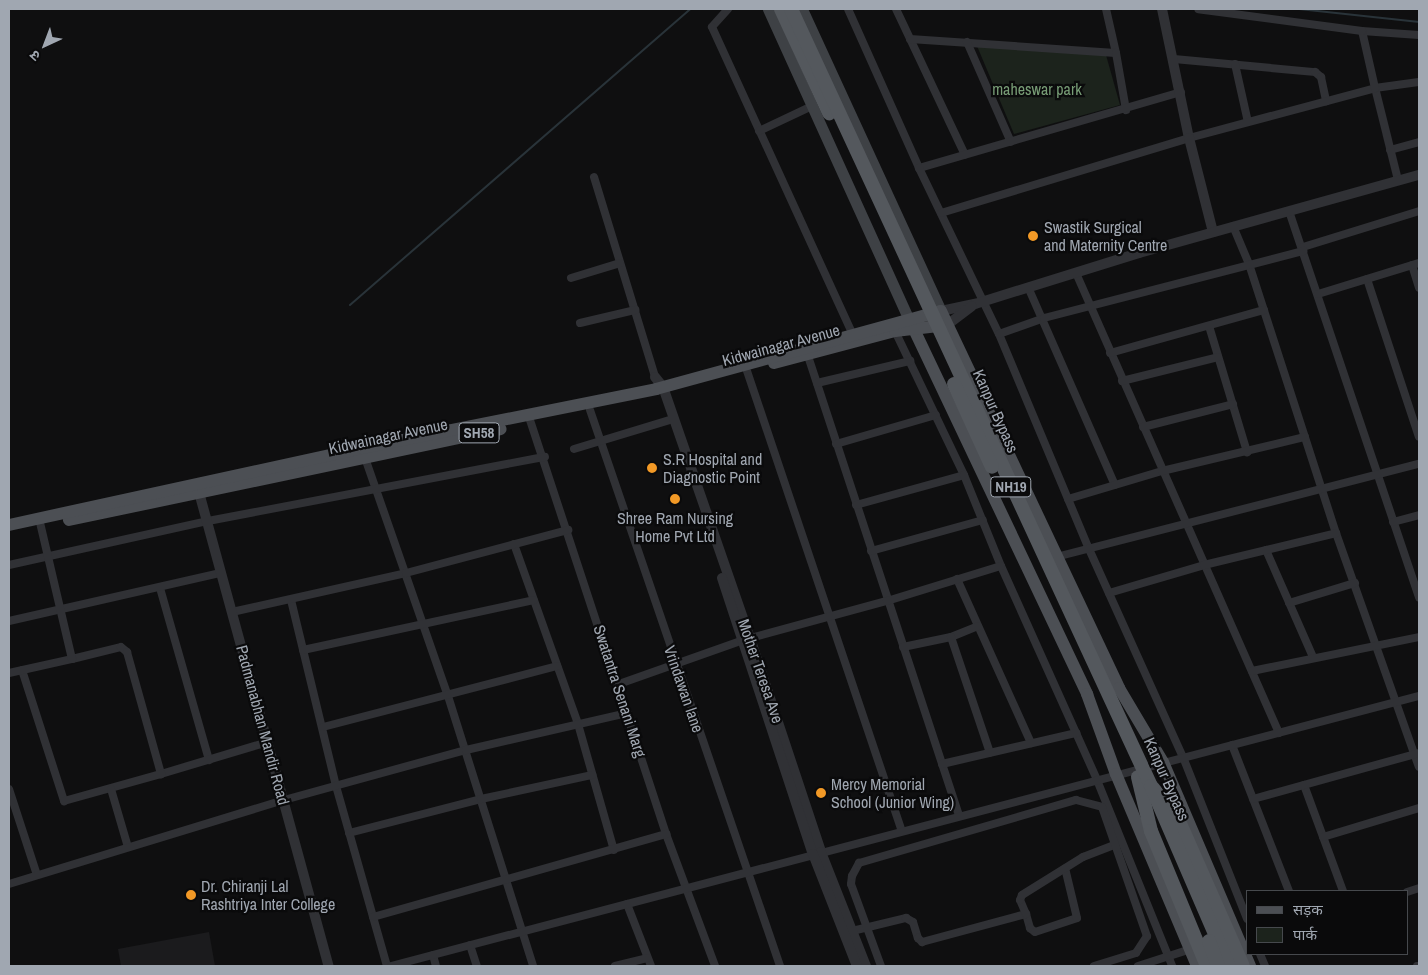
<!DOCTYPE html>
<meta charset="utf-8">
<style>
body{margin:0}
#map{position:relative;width:1428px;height:975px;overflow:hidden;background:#0f0f10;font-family:"Archivo Narrow","Noto Sans Devanagari",sans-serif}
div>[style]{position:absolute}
.built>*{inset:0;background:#1b1b1d}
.green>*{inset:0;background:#1c231c}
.stream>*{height:2px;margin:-1px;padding:0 1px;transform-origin:1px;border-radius:1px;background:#293339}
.minor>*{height:8px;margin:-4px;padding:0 4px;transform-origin:4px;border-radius:4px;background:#303135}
.tertiary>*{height:10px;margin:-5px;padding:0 5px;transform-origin:5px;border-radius:5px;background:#303135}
.secondary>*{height:11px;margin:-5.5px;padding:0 5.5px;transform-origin:5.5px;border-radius:5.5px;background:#3e4145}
.primary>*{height:12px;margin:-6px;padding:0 6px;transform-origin:6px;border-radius:6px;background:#4c4f54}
.trunk>*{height:14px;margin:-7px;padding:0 7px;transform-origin:7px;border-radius:7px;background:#54585d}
.trunk-bridge>*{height:14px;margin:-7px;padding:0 7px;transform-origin:7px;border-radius:7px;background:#54585d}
.dots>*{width:14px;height:14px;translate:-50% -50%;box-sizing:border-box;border:2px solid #0a0a0b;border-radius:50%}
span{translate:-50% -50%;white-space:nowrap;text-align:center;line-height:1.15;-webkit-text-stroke:4.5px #0a0a0b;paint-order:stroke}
.shield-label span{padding:1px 4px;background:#0a0a0b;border:1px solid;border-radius:4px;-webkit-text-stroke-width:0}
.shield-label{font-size:15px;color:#a0a7b1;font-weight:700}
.park-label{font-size:16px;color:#789d76}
.poi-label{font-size:16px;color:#a0a7b1}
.left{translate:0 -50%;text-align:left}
.street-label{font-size:16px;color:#a0a7b1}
.frame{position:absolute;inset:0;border:10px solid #a0a7b1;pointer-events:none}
.legend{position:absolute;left:1246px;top:890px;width:162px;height:65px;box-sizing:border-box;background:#0a0a0b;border:1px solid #46494d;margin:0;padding:6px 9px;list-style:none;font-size:15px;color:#a0a7b1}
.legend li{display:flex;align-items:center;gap:10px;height:25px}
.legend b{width:25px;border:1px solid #46494d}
.north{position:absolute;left:20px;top:20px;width:50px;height:50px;-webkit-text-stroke:4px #0a0a0b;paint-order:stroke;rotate:223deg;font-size:14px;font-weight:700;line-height:20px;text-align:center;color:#a0a7b1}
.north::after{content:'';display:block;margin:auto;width:18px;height:22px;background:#a0a7b1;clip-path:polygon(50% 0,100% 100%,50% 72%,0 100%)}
</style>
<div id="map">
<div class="built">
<div style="clip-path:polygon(209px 932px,215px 966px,121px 966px,118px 949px)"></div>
</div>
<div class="green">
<div style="clip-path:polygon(977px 46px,1106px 55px,1120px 105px,1014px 134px)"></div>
</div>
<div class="stream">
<div style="left:1299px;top:9px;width:121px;rotate:6.2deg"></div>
<div style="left:350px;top:305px;width:451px;rotate:-41deg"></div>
</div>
<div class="minor">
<div style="left:728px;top:9px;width:24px;rotate:132deg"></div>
<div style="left:712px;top:27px;width:337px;rotate:65.4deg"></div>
<div style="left:848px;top:9px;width:174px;rotate:65.9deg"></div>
<div style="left:896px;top:9px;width:161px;rotate:64.7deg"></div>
<div style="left:1106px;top:9px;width:45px;rotate:77.2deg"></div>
<div style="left:1362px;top:31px;width:57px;rotate:4deg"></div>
<div style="left:910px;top:39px;width:206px;rotate:3.9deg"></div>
<div style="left:1116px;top:53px;width:58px;rotate:80deg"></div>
<div style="left:967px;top:42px;width:109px;rotate:66.3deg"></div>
<div style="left:1174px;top:59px;width:142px;rotate:5.3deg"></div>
<div style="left:1315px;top:72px;width:8px;rotate:40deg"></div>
<div style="left:1321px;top:77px;width:25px;rotate:78deg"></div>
<div style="left:1235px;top:64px;width:59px;rotate:77.4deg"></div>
<div style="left:1181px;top:92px;width:273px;rotate:163.8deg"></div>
<div style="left:919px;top:168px;width:184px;rotate:64.3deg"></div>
<div style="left:999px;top:334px;width:233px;rotate:67.3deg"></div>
<div style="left:1089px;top:549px;width:228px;rotate:65.7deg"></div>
<div style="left:1183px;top:757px;width:174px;rotate:68.4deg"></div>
<div style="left:759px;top:131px;width:59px;rotate:-25.3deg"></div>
<div style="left:1390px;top:150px;width:30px;rotate:-15deg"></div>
<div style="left:594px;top:177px;width:209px;rotate:73deg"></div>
<div style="left:1398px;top:180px;width:95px;rotate:-104deg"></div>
<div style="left:1375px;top:88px;width:44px;rotate:-7.8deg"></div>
<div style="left:1289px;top:211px;width:408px;rotate:71.4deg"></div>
<div style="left:941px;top:213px;width:259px;rotate:-16.8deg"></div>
<div style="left:1189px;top:138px;width:193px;rotate:-15deg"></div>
<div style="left:1375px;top:88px;width:58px;rotate:-102.8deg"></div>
<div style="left:1362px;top:31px;width:165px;rotate:-172.4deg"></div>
<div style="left:1233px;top:226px;width:41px;rotate:67.2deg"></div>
<div style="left:1249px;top:264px;width:283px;rotate:72.1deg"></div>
<div style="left:1336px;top:533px;width:248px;rotate:70.5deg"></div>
<div style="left:1303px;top:247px;width:121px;rotate:-17.2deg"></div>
<div style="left:1412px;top:265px;width:24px;rotate:73deg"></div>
<div style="left:1076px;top:273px;width:503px;rotate:66.19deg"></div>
<div style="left:571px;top:278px;width:51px;rotate:-17deg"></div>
<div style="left:1367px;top:279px;width:166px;rotate:71.8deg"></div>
<div style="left:1028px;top:287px;width:216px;rotate:66.3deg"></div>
<div style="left:1318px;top:294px;width:106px;rotate:-17.1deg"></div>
<div style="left:580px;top:323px;width:57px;rotate:-13.3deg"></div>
<div style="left:1209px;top:326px;width:132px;rotate:73.2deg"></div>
<div style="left:895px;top:331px;width:160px;rotate:64.4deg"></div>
<div style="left:999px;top:334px;width:48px;rotate:-19.6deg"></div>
<div style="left:1044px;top:318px;width:268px;rotate:-14.5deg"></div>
<div style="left:806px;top:350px;width:490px;rotate:71.8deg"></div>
<div style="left:1110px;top:353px;width:160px;rotate:-15.6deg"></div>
<div style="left:747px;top:371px;width:485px;rotate:71.4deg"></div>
<div style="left:1122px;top:381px;width:99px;rotate:-14deg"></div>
<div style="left:817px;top:383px;width:96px;rotate:-13.3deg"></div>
<div style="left:590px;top:410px;width:588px;rotate:71.13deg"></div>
<div style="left:528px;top:414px;width:442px;rotate:71.8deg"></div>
<div style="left:666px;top:834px;width:141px;rotate:69.6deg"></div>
<div style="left:1143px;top:427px;width:93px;rotate:-14.3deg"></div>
<div style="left:836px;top:444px;width:104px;rotate:-16.2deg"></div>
<div style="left:574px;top:449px;width:103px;rotate:-16.9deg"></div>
<div style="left:364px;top:455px;width:255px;rotate:70.8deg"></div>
<div style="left:448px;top:696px;width:283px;rotate:72.5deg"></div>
<div style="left:1068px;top:499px;width:98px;rotate:-16.6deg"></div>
<div style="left:1162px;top:471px;width:147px;rotate:-13.4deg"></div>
<div style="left:856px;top:505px;width:112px;rotate:-15.5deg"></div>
<div style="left:964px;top:475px;width:98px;rotate:67.9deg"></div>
<div style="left:1001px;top:566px;width:235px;rotate:65.8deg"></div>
<div style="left:1097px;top:780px;width:201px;rotate:68deg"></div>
<div style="left:1393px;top:522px;width:27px;rotate:-15deg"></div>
<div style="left:514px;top:544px;width:191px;rotate:70.4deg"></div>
<div style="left:578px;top:724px;width:131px;rotate:74.1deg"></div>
<div style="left:1266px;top:550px;width:117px;rotate:66.3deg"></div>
<div style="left:871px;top:551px;width:116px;rotate:-15.5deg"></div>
<div style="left:1056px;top:557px;width:375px;rotate:-14.4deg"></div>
<div style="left:9px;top:565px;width:204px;rotate:-12.5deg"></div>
<div style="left:208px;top:521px;width:343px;rotate:-10.8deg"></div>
<div style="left:957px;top:579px;width:180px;rotate:65.7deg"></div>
<div style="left:160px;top:588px;width:179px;rotate:74.1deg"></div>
<div style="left:1109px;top:593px;width:99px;rotate:-16.4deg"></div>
<div style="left:1204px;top:565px;width:136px;rotate:-13.6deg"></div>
<div style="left:291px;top:600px;width:191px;rotate:76.4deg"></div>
<div style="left:336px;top:786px;width:187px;rotate:74.2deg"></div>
<div style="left:1289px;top:603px;width:69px;rotate:-16.9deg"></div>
<div style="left:232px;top:612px;width:178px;rotate:-12.6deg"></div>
<div style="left:406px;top:573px;width:168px;rotate:-14.9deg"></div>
<div style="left:9px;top:621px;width:217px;rotate:-12.8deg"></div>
<div style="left:951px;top:637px;width:29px;rotate:-22deg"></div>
<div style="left:903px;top:647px;width:49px;rotate:-11.8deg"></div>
<div style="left:951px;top:637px;width:122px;rotate:71.4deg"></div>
<div style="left:303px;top:650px;width:236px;rotate:-12.2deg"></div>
<div style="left:72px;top:659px;width:50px;rotate:-13.8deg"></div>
<div style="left:121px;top:647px;width:8px;rotate:40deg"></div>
<div style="left:127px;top:652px;width:127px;rotate:74.4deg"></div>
<div style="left:161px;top:774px;width:112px;rotate:-16.7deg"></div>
<div style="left:22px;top:670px;width:138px;rotate:72.2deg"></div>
<div style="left:64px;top:801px;width:101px;rotate:-15.6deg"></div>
<div style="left:1252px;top:671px;width:170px;rotate:-11.5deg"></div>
<div style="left:9px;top:673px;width:65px;rotate:-12.5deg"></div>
<div style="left:72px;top:659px;width:145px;rotate:-103.2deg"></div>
<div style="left:619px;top:684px;width:132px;rotate:-19.5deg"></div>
<div style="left:743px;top:640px;width:149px;rotate:-15.2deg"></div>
<div style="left:887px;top:601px;width:119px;rotate:-17.1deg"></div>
<div style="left:323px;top:727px;width:242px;rotate:-14.6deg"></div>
<div style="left:1232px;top:745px;width:157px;rotate:68.7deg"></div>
<div style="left:942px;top:764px;width:138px;rotate:-13deg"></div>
<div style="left:1304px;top:785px;width:113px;rotate:69.8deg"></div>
<div style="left:9px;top:789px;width:90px;rotate:72deg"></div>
<div style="left:111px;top:789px;width:60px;rotate:73.7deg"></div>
<div style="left:1253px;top:799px;width:172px;rotate:-15.5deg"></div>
<div style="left:349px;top:833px;width:136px;rotate:-14.4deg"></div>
<div style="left:481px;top:799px;width:114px;rotate:-12.2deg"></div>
<div style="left:1323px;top:837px;width:100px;rotate:-16.8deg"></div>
<div style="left:9px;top:884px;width:288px;rotate:-17deg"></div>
<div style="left:284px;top:800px;width:189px;rotate:-15.4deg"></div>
<div style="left:466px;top:750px;width:166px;rotate:-12.9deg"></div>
<div style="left:1407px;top:892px;width:13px;rotate:-18deg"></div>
<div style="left:627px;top:904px;width:66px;rotate:68.8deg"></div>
<div style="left:1026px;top:914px;width:15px;rotate:74deg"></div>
<div style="left:1030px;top:928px;width:6px;rotate:39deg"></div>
<div style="left:1035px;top:932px;width:44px;rotate:-18.4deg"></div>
<div style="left:1077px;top:918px;width:51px;rotate:-103.5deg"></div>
<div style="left:373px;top:917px;width:305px;rotate:-15.8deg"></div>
<div style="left:848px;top:932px;width:60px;rotate:-13.6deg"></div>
<div style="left:906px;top:918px;width:8px;rotate:30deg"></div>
<div style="left:913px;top:922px;width:17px;rotate:73deg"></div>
<div style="left:918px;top:938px;width:6px;rotate:45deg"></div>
<div style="left:922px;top:942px;width:108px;rotate:-15.1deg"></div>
<div style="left:1026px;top:914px;width:15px;rotate:-113deg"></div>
<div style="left:1020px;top:900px;width:5px;rotate:-68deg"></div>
<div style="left:1022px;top:895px;width:72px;rotate:-31.9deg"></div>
<div style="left:1083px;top:857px;width:34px;rotate:-21deg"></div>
<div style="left:470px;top:945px;width:22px;rotate:72deg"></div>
<div style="left:1260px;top:954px;width:13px;rotate:67deg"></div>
<div style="left:433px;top:955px;width:11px;rotate:75deg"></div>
<div style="left:391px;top:966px;width:1063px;rotate:-14.72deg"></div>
<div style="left:615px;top:966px;width:33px;rotate:-14deg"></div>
<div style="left:881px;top:966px;width:87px;rotate:-110.1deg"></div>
<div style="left:851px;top:884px;width:8px;rotate:-83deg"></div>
<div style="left:852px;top:876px;width:15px;rotate:-62deg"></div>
<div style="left:859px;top:863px;width:226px;rotate:-16.2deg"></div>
<div style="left:1076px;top:800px;width:27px;rotate:15deg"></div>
<div style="left:1102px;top:807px;width:137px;rotate:70.8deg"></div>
<div style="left:1147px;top:936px;width:20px;rotate:123deg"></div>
<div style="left:1136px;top:953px;width:44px;rotate:162.8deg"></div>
<div style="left:1138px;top:966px;width:56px;rotate:-17.8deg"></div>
<div style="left:1417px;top:966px;width:2px"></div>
</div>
<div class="tertiary">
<div style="left:1162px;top:9px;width:132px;rotate:78.2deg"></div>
<div style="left:1189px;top:138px;width:97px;rotate:75.7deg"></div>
<div style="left:941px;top:311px;width:35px;rotate:-12deg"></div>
<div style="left:975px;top:304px;width:172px;rotate:-17.3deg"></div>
<div style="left:1139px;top:253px;width:291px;rotate:-15.6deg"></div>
<div style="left:947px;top:325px;width:31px;rotate:-37deg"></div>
<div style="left:655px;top:377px;width:13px;rotate:51deg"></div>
<div style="left:663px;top:387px;width:266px;rotate:70.9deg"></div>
<div style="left:750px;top:638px;width:225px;rotate:71.6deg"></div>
<div style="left:821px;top:852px;width:123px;rotate:68.5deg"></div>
<div style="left:197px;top:485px;width:499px;rotate:74.7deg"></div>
<div style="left:722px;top:578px;width:291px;rotate:71.8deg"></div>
<div style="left:813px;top:854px;width:120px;rotate:68.6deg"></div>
</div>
<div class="secondary">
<div style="left:768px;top:9px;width:339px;rotate:65.6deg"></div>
<div style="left:802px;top:9px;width:332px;rotate:65.3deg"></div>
</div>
<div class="primary">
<div style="left:911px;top:323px;width:411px;rotate:64.6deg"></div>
<div style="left:1087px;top:694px;width:85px;rotate:70.1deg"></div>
<div style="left:1116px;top:774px;width:208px;rotate:67.1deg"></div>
<div style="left:774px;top:363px;width:125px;rotate:-14.8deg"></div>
<div style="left:895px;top:331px;width:52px;rotate:-6.6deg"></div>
<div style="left:69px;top:520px;width:441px;rotate:-11.9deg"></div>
<div style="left:9px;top:525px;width:361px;rotate:-12.3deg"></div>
<div style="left:362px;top:448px;width:300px;rotate:-11.3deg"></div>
<div style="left:656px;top:389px;width:295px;rotate:-15.3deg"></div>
<div style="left:941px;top:311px;width:417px;rotate:64.7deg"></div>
<div style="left:1119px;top:688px;width:86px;rotate:59.3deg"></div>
<div style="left:1163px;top:762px;width:222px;rotate:66.9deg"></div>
</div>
<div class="trunk">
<div style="left:1138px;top:777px;width:56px;rotate:76.5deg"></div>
<div style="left:1151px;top:831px;width:146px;rotate:67.5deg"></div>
<div style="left:1153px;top:788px;width:42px;rotate:51.8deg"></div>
<div style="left:1179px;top:821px;width:158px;rotate:66.2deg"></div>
</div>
<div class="trunk-bridge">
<div style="left:781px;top:9px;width:115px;rotate:65.2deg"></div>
<div style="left:791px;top:9px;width:856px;rotate:65.14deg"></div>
<div style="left:1151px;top:786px;width:196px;rotate:66.6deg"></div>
<div style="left:954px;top:384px;width:91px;rotate:65.4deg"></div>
<div style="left:1209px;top:941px;width:27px;rotate:70deg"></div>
</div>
<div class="dots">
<div style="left:1033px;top:236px;background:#f29926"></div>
<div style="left:652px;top:468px;background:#f29926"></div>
<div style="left:675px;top:499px;background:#f29926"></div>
<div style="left:821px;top:793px;background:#f29926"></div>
<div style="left:191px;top:895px;background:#f29926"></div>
</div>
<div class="shield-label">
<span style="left:479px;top:433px">SH58</span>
<span style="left:1011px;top:487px">NH19</span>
</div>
<div class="park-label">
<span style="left:1037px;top:89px">maheswar park</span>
</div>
<div class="poi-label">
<span class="left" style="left:1044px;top:236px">Swastik Surgical<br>and Maternity Centre</span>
<span class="left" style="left:663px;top:468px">S.R Hospital and<br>Diagnostic Point</span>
<span style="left:675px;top:527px">Shree Ram Nursing<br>Home Pvt Ltd</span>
<span class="left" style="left:831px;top:793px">Mercy Memorial<br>School (Junior Wing)</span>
<span class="left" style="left:201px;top:895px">Dr. Chiranji Lal<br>Rashtriya Inter College</span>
</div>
<div class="street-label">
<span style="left:781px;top:345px;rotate:-15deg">Kidwainagar Avenue</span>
<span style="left:996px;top:411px;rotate:66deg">Kanpur Bypass</span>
<span style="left:388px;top:436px;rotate:-12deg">Kidwainagar Avenue</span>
<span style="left:761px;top:671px;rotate:71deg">Mother Teresa Ave</span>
<span style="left:684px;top:689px;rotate:71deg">Vrindawan lane</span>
<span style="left:620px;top:691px;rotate:72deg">Swatantra Senani Marg</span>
<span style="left:263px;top:725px;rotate:75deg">Padmanabhan Mandir Road</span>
<span style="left:1167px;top:779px;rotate:66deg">Kanpur Bypass</span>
</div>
<div class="frame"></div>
<ul class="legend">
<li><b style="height:6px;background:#4c4f54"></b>सड़क</li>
<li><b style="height:14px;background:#1c231c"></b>पार्क</li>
</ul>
<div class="north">उ</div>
</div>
